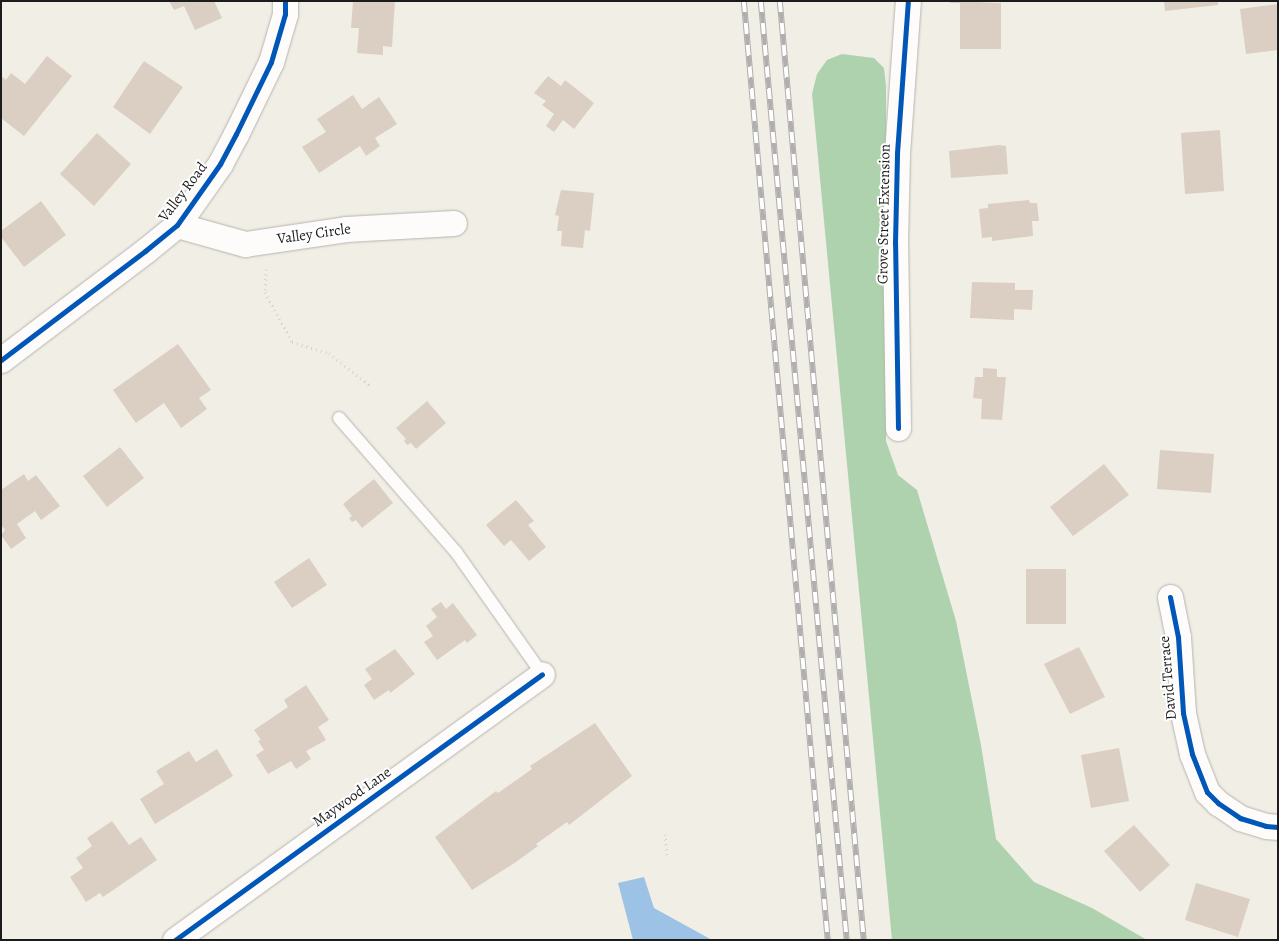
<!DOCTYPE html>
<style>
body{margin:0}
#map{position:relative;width:1279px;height:941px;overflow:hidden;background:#f1eee5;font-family:Alegreya,serif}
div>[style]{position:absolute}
.forest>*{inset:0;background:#aed2ad}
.water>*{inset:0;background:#9cc3e6}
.building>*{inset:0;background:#dacfc2}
.path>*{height:3px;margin-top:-1.5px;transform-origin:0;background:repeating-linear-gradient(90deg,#d3d3d1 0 1px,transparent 0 5px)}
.roads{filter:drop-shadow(0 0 1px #b6b4af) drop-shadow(0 0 1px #b6b4af)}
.lane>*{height:12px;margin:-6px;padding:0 6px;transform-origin:6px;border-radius:6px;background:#fdfcfb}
.street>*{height:25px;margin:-12.5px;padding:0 12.5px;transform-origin:12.5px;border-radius:12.5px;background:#fdfcfb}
.rail>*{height:5.5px;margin-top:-2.75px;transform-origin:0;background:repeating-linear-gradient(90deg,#fff 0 11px,#b0afae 0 22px);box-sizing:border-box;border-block:1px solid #b0afae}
.cycleway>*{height:5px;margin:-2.5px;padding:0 2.5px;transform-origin:2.5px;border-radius:2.5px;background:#0057b8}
span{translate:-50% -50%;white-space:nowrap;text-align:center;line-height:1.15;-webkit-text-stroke:4px #fff;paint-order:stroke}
.street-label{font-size:15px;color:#1c1c1c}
.frame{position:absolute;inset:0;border:2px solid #1c1c1c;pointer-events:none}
</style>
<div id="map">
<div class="forest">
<div style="clip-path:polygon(842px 54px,874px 58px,884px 68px,886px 86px,886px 441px,898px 475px,917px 490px,956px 621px,981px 745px,996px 839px,1034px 882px,1092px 908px,1147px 940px,892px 940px,812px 94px,817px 74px,827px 60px)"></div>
</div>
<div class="water">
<div style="clip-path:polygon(644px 877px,654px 908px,712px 940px,633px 940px,618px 883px)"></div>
</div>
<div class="building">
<div style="clip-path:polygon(169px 1px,214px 1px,222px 18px,195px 30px,184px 6px,174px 10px)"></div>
<div style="clip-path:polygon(353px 1px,395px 1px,392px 47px,383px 46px,383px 55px,357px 53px,359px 28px,351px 28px)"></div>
<div style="clip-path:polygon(950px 1px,1001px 3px,1001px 49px,960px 49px,960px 3px,950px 3px)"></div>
<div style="clip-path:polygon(1164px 1px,1218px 1px,1218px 5px,1165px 11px)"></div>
<div style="clip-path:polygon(1278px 4px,1278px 50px,1246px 54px,1240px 9px)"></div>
<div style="clip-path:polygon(47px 56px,72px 76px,24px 136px,1px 118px,1px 76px,6px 80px,11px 73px,25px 84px)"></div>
<div style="clip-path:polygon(144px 61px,183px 87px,150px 134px,113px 107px)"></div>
<div style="clip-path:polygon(548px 76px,561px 86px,565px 80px,594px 103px,574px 129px,563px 120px,554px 132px,546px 126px,554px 114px,542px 105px,546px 101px,534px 93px)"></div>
<div style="clip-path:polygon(353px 95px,362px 109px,379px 97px,397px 124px,375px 138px,380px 146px,366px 156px,360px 146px,319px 173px,302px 147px,326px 132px,317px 119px)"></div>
<div style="clip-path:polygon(1220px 130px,1224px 191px,1185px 194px,1181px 133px)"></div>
<div style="clip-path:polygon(97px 133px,131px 164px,94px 206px,60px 174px)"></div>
<div style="clip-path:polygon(999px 145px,1006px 146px,1008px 174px,951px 178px,949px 151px)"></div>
<div style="clip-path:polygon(561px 190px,594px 193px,590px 231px,585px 230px,583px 248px,561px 246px,562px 231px,557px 231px,559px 216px,555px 215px)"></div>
<div style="clip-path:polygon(1029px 200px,1030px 203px,1037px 203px,1039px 221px,1032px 221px,1033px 236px,992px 241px,992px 237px,982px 238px,979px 209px,988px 208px,988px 204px)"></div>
<div style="clip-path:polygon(41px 201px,66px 235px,24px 267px,1px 237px,1px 231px)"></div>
<div style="clip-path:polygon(972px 282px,1015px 283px,1015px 290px,1033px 290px,1032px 310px,1014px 309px,1014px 320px,970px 318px)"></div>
<div style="clip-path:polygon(178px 344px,211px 390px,199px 398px,207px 409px,181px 428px,164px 403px,136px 423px,113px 390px)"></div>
<div style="clip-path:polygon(983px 368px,997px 369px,997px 377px,1006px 377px,1002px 420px,981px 419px,982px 399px,973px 398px,975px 377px,983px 377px)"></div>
<div style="clip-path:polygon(427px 401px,446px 423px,416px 449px,411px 443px,407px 445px,404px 441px,406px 439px,396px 428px)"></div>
<div style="clip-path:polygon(120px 447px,144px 478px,107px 507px,83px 476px)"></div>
<div style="clip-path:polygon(1160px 450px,1214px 454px,1211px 493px,1157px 489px)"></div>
<div style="clip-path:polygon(1104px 464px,1129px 495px,1073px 536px,1050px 507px)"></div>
<div style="clip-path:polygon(24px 474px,28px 481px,36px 475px,60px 506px,41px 520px,35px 511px,17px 524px,26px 538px,11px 549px,1px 535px,5px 530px,1px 525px,1px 490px)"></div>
<div style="clip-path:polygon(374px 479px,393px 503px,362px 528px,356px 520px,352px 522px,349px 518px,352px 516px,343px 504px)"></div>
<div style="clip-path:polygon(516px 500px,534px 521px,528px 525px,546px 547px,529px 561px,511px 540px,504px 546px,486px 525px)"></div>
<div style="clip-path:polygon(309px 558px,327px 585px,292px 608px,274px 582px)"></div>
<div style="clip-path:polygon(1026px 569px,1066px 569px,1066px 624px,1026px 624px)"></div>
<div style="clip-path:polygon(441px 602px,446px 609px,453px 603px,477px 635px,467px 643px,465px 640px,437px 660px,424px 642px,433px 636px,426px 626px,437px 617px,431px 609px)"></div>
<div style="clip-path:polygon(1079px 647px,1105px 697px,1070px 714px,1044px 664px)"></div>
<div style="clip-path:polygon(395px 649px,415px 674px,390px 693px,389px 690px,374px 700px,364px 685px,372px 679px,365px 669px)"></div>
<div style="clip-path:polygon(306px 685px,329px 720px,318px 727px,326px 740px,306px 751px,311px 759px,296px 769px,291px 761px,268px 774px,256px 755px,264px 750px,258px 741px,261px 740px,254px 730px,288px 707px,284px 700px)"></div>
<div style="clip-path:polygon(595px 723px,632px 776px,569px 825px,567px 822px,536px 844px,538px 846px,516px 862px,472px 890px,435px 837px,496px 791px,498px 793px,532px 769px,530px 766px)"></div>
<div style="clip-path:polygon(1119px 748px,1129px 801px,1091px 808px,1081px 755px)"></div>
<div style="clip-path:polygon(217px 749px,233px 776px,155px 824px,140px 799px,164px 784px,156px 771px,189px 751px,196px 762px)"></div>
<div style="clip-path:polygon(112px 821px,129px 845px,141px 837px,157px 860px,103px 897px,100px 893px,86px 902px,70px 877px,83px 868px,76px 858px,92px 846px,87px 838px)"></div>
<div style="clip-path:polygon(1134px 825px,1170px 865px,1140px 892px,1104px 851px)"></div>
<div style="clip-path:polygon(1196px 883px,1250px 899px,1238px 937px,1185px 920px)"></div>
</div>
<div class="path">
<div style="left:266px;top:269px;width:23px;rotate:92deg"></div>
<div style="left:265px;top:292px;width:57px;rotate:61.6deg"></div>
<div style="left:292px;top:342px;width:39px;rotate:17deg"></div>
<div style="left:329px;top:353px;width:53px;rotate:38.2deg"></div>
<div style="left:665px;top:834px;width:24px;rotate:85deg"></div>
</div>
<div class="roads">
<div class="lane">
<div style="left:339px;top:418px;width:178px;rotate:48.9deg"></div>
<div style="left:456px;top:552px;width:149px;rotate:54.8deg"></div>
</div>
<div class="street">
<div style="left:177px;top:225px;width:71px;rotate:15.6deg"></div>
<div style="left:245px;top:244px;width:102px;rotate:-8.4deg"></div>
<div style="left:346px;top:229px;width:108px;rotate:-3.2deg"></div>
<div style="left:1px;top:360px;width:181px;rotate:-37.1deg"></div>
<div style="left:145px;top:251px;width:41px;rotate:-39.1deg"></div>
<div style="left:177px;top:225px;width:75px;rotate:-54.8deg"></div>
<div style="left:220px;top:164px;width:34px;rotate:-62deg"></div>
<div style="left:236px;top:134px;width:80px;rotate:-64.1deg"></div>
<div style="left:271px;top:62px;width:50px;rotate:-73.7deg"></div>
<div style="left:285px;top:14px;width:13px;rotate:-90deg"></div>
<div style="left:898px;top:428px;width:185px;rotate:-90.9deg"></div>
<div style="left:895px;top:243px;width:90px;rotate:-88.7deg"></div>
<div style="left:897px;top:153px;width:152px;rotate:-85.9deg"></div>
<div style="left:1170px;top:597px;width:41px;rotate:78.7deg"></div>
<div style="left:1178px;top:637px;width:76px;rotate:86.2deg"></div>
<div style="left:1183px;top:713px;width:42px;rotate:77.6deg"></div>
<div style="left:1192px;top:754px;width:41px;rotate:68.5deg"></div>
<div style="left:1207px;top:792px;width:16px;rotate:45deg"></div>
<div style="left:1218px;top:803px;width:27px;rotate:34deg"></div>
<div style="left:1240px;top:818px;width:27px;rotate:17deg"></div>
<div style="left:1266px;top:826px;width:12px;rotate:5deg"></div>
<div style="left:175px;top:940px;width:453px;rotate:-35.9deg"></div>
</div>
</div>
<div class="rail">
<div style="left:744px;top:1px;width:943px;rotate:84.89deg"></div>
<div style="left:761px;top:1px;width:943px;rotate:84.77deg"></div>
<div style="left:780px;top:1px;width:943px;rotate:84.89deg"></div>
</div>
<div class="cycleway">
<div style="left:1px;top:360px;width:181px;rotate:-37.1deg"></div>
<div style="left:145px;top:251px;width:41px;rotate:-39.1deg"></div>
<div style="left:177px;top:225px;width:75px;rotate:-54.8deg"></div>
<div style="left:220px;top:164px;width:34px;rotate:-62deg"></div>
<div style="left:236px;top:134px;width:80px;rotate:-64.1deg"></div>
<div style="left:271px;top:62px;width:50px;rotate:-73.7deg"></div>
<div style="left:285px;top:14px;width:13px;rotate:-90deg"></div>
<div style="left:898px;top:428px;width:185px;rotate:-90.9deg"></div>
<div style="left:895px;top:243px;width:90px;rotate:-88.7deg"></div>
<div style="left:897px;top:153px;width:152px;rotate:-85.9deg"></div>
<div style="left:1170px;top:597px;width:41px;rotate:78.7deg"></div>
<div style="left:1178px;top:637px;width:76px;rotate:86.2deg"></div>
<div style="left:1183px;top:713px;width:42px;rotate:77.6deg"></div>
<div style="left:1192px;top:754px;width:41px;rotate:68.5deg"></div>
<div style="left:1207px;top:792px;width:16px;rotate:45deg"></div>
<div style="left:1218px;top:803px;width:27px;rotate:34deg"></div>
<div style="left:1240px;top:818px;width:27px;rotate:17deg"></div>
<div style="left:1266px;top:826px;width:12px;rotate:5deg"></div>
<div style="left:175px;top:940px;width:453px;rotate:-35.9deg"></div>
</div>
<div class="street-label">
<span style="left:183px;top:192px;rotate:-53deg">Valley Road</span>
<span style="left:884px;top:214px;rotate:-89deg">Grove Street Extension</span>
<span style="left:314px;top:234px;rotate:-8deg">Valley Circle</span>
<span style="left:1168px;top:678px;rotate:-95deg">David Terrace</span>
<span style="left:352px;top:797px;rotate:-35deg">Maywood Lane</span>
</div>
<div class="frame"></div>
</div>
